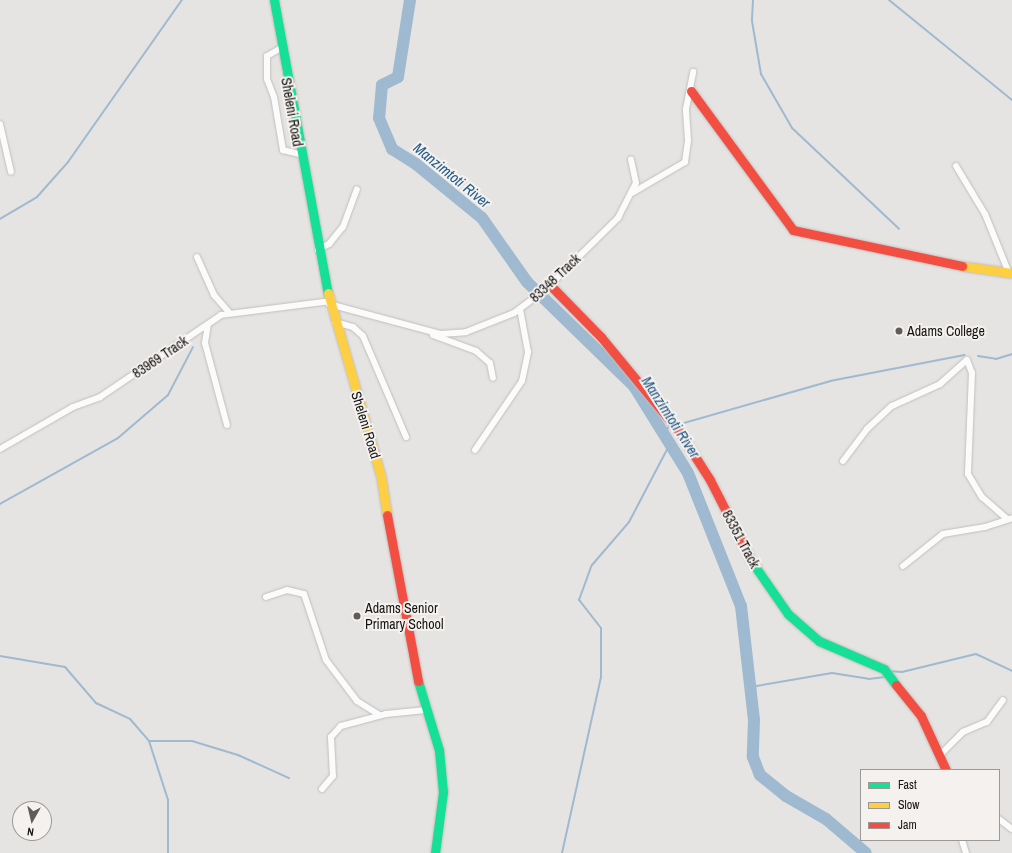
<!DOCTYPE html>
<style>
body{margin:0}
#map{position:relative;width:1012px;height:853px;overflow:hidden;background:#e6e4e2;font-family:"Archivo Narrow",sans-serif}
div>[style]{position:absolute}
.stream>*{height:2px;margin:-1px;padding:0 1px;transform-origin:1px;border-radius:1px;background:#9fb9d0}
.river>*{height:12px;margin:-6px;padding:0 6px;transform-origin:6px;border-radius:6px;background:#9fb9d0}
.roads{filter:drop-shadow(0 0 1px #bfbfbd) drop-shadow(0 0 1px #bfbfbd)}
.street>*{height:6px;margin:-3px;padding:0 3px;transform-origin:3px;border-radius:3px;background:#fbfbfb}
.fast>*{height:9px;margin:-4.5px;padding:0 4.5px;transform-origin:4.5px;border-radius:4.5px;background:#16e098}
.slow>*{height:9px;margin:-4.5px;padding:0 4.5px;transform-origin:4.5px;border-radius:4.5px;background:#ffcf43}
.jam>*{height:9px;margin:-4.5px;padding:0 4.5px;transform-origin:4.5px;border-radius:4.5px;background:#f24e42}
.dots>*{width:11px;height:11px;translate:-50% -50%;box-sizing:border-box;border:2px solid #f4f1ee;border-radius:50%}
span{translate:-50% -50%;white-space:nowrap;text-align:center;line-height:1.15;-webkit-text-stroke:4px #f4f1ee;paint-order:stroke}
.street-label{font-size:14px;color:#161514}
.poi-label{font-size:14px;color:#161514}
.left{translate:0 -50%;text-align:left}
.water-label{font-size:15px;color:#225a88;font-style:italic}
.legend{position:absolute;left:860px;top:769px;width:140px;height:72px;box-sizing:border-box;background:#f4f1ee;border:1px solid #9b9997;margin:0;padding:5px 7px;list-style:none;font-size:12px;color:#161514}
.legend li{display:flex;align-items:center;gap:8px;height:20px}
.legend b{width:20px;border:1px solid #9b9997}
.north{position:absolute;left:12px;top:801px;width:40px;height:40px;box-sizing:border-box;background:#f4f1ee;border:1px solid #9b9997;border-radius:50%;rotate:188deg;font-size:11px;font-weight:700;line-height:16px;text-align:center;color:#161514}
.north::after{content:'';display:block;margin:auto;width:14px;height:18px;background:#5f5d5c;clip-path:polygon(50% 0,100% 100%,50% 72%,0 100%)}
</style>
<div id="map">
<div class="stream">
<div style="left:753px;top:0;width:21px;rotate:93deg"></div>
<div style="left:752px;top:21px;width:54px;rotate:80.4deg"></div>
<div style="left:761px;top:74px;width:62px;rotate:60.1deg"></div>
<div style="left:792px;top:128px;width:147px;rotate:43.3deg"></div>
<div style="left:889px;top:0;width:159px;rotate:39.1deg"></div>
<div style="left:0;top:219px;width:43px;rotate:-30.7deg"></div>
<div style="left:37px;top:197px;width:47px;rotate:-48.5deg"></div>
<div style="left:68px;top:162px;width:198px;rotate:-54.9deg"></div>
<div style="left:978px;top:356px;width:18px;rotate:9deg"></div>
<div style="left:996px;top:359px;width:17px;rotate:-17deg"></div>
<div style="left:677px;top:425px;width:159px;rotate:-16deg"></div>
<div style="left:830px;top:381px;width:137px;rotate:-10.9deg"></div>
<div style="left:661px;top:430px;width:10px;rotate:-17deg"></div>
<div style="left:0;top:504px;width:135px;rotate:-29.2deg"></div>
<div style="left:118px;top:438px;width:66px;rotate:-40.7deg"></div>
<div style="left:168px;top:395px;width:54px;rotate:-62.5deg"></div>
<div style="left:0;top:656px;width:66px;rotate:9.6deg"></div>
<div style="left:65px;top:667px;width:48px;rotate:49.3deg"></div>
<div style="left:96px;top:703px;width:38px;rotate:25deg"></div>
<div style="left:130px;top:719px;width:29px;rotate:49deg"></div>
<div style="left:149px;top:741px;width:62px;rotate:72.1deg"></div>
<div style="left:168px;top:800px;width:53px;rotate:90deg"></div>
<div style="left:889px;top:671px;width:13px;rotate:4deg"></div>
<div style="left:902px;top:672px;width:76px;rotate:-13.7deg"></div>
<div style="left:976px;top:654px;width:40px;rotate:25deg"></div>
<div style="left:751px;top:687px;width:82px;rotate:-9.8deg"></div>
<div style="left:832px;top:673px;width:37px;rotate:9deg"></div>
<div style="left:869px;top:679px;width:16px;rotate:-7deg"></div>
<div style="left:149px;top:741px;width:43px"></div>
<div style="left:192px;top:741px;width:48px;rotate:16.9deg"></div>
<div style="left:238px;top:755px;width:56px;rotate:24.3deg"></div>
<div style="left:562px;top:853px;width:180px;rotate:-77.5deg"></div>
<div style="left:601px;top:677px;width:49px;rotate:-90deg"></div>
<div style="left:601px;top:628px;width:36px;rotate:-128deg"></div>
<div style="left:579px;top:600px;width:37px;rotate:-70deg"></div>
<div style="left:592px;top:565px;width:57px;rotate:-49.3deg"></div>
<div style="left:629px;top:522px;width:88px;rotate:-62.3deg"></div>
</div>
<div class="river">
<div style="left:410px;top:0;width:78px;rotate:98.9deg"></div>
<div style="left:398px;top:77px;width:18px;rotate:153deg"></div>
<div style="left:382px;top:85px;width:33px;rotate:95deg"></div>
<div style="left:379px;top:118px;width:34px;rotate:67deg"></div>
<div style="left:392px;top:149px;width:28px;rotate:32deg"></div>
<div style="left:416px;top:164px;width:85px;rotate:39.3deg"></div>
<div style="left:482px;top:218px;width:78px;rotate:54.9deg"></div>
<div style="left:527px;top:282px;width:149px;rotate:44.2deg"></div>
<div style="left:634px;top:386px;width:102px;rotate:58.2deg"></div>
<div style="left:688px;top:473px;width:143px;rotate:68.3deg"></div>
<div style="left:741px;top:606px;width:115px;rotate:83.5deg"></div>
<div style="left:754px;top:720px;width:37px;rotate:92deg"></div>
<div style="left:753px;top:757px;width:19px;rotate:69deg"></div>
<div style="left:760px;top:775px;width:33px;rotate:39deg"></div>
<div style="left:786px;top:796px;width:46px;rotate:29.9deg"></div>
<div style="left:826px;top:819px;width:52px;rotate:40.4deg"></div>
</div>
<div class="roads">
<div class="street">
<div style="left:281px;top:48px;width:16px;rotate:150deg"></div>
<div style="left:267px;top:56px;width:23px;rotate:90deg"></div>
<div style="left:267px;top:79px;width:19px;rotate:69deg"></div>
<div style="left:274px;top:97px;width:54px;rotate:80.4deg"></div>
<div style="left:283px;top:150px;width:16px;rotate:14deg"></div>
<div style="left:0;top:124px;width:49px;rotate:77.1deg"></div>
<div style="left:956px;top:166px;width:56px;rotate:58.9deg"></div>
<div style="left:985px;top:214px;width:64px;rotate:67.9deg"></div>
<div style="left:632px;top:193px;width:61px;rotate:-30.3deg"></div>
<div style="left:685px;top:162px;width:22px;rotate:-82deg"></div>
<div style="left:688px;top:140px;width:31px;rotate:-94deg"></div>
<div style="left:686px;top:109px;width:38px;rotate:-79deg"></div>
<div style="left:318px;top:250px;width:13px;rotate:-29deg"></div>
<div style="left:329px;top:244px;width:22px;rotate:-51deg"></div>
<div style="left:343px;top:227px;width:40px;rotate:-69.8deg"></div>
<div style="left:197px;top:257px;width:42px;rotate:65.9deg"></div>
<div style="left:214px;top:295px;width:23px;rotate:49deg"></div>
<div style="left:329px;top:304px;width:115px;rotate:15.1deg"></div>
<div style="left:440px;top:334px;width:26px;rotate:-4deg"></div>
<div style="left:466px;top:332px;width:52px;rotate:-21.6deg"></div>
<div style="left:514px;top:313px;width:39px;rotate:-37deg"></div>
<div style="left:545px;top:290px;width:103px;rotate:-44.6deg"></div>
<div style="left:618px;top:218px;width:39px;rotate:-63deg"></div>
<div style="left:636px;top:183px;width:24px;rotate:-102deg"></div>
<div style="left:335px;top:322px;width:19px;rotate:16deg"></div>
<div style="left:353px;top:327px;width:13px;rotate:42deg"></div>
<div style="left:363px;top:336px;width:110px;rotate:66.9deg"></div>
<div style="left:208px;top:324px;width:19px;rotate:99deg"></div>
<div style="left:205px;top:343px;width:85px;rotate:75deg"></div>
<div style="left:433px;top:335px;width:46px;rotate:20.4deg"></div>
<div style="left:476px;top:351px;width:18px;rotate:41deg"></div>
<div style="left:490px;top:363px;width:15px;rotate:79deg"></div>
<div style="left:0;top:449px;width:84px;rotate:-29.9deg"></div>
<div style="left:73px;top:407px;width:29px;rotate:-20deg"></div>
<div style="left:100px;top:397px;width:146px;rotate:-34.1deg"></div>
<div style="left:221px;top:315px;width:112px;rotate:-7.2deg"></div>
<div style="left:475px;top:450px;width:83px;rotate:-55.7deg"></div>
<div style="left:522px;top:381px;width:30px;rotate:-78deg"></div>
<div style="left:528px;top:352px;width:44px;rotate:-100.5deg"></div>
<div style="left:843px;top:461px;width:40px;rotate:-53deg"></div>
<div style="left:867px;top:429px;width:34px;rotate:-43deg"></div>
<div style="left:892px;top:406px;width:53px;rotate:-24.6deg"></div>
<div style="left:940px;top:384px;width:36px;rotate:-42deg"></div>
<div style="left:967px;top:360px;width:14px;rotate:69deg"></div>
<div style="left:972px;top:373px;width:101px;rotate:92.3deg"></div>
<div style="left:968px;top:474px;width:27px;rotate:59deg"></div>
<div style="left:982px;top:497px;width:33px;rotate:41deg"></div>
<div style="left:903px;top:566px;width:51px;rotate:-38.7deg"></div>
<div style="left:943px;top:534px;width:43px;rotate:-9.5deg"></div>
<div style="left:985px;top:527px;width:28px;rotate:-18deg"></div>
<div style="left:266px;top:597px;width:22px;rotate:-18deg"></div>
<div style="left:287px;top:590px;width:17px;rotate:13deg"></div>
<div style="left:304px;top:594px;width:70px;rotate:71.6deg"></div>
<div style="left:326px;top:660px;width:51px;rotate:52.9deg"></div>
<div style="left:357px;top:701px;width:26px;rotate:32deg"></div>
<div style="left:940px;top:755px;width:33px;rotate:-45deg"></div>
<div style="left:963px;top:732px;width:26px;rotate:-23deg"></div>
<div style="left:987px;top:722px;width:27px;rotate:-54deg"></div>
<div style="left:322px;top:789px;width:17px;rotate:-50deg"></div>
<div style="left:333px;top:776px;width:39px;rotate:-93deg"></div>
<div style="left:331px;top:737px;width:15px;rotate:-48deg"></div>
<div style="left:341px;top:726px;width:47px;rotate:-14.9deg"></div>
<div style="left:386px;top:714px;width:40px;rotate:-5.7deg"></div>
<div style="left:999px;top:819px;width:16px;rotate:38deg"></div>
<div style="left:962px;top:840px;width:14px;rotate:73deg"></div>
</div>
<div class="fast">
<div style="left:274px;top:0;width:298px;rotate:79.6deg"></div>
<div style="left:752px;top:562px;width:63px;rotate:55.3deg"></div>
<div style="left:788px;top:614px;width:41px;rotate:41.1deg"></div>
<div style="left:819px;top:641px;width:71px;rotate:23.3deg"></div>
<div style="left:884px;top:669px;width:20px;rotate:53deg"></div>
<div style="left:418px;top:681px;width:72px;rotate:73.1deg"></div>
<div style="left:439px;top:750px;width:42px;rotate:84.6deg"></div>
<div style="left:443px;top:792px;width:62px;rotate:97.5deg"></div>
</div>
<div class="slow">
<div style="left:962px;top:266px;width:50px;rotate:8deg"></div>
<div style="left:328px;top:293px;width:191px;rotate:73.9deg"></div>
<div style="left:381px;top:477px;width:38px;rotate:81deg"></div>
</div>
<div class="jam">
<div style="left:691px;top:91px;width:172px;rotate:53.7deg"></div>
<div style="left:793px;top:230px;width:173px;rotate:12deg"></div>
<div style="left:550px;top:285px;width:73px;rotate:45.6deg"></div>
<div style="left:601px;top:337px;width:124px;rotate:50.5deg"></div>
<div style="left:680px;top:433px;width:56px;rotate:57.4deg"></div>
<div style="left:710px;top:480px;width:92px;rotate:62.9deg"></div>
<div style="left:387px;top:515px;width:169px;rotate:79.4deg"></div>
<div style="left:896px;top:685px;width:40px;rotate:51deg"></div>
<div style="left:921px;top:716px;width:60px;rotate:65.2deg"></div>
</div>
</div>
<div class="dots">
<div style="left:899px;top:331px;background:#5f5d5c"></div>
<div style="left:357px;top:616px;background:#5f5d5c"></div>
</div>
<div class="street-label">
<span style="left:292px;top:112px;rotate:80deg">Sheleni Road</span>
<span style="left:555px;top:278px;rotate:-43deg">83348 Track</span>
<span style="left:160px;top:357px;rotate:-34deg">83969 Track</span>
<span style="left:366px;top:425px;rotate:73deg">Sheleni Road</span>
<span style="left:741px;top:539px;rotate:62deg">83351 Track</span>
</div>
<div class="poi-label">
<span class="left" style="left:907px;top:331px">Adams College</span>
<span class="left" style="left:365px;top:616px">Adams Senior<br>Primary School</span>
</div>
<div class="water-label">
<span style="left:452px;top:175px;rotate:39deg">Manzimtoti River</span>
<span style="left:671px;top:417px;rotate:57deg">Manzimtoti River</span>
</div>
<ul class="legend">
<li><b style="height:5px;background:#16e098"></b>Fast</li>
<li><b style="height:5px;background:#ffcf43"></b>Slow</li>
<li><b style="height:5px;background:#f24e42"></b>Jam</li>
</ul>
<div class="north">N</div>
</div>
